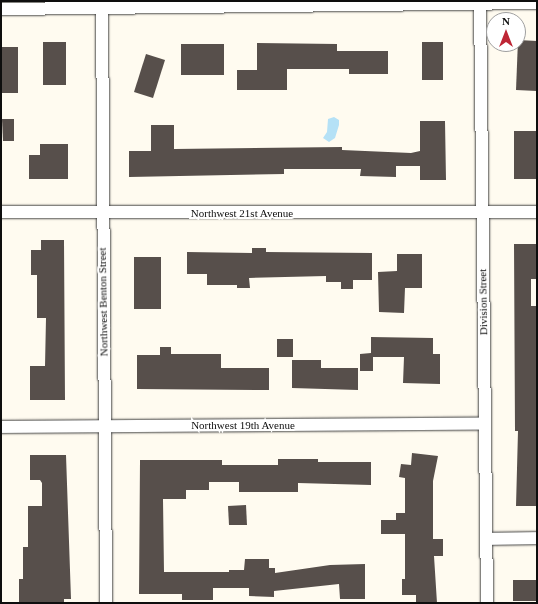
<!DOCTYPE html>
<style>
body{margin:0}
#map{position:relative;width:538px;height:604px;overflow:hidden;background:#fffbf0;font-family:"Times New Roman",serif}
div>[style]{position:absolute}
.water>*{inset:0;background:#b5e1f6}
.building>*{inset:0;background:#574f4b}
.roads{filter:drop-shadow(0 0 1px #414141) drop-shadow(0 0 1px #414141)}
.minor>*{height:12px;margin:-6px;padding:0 6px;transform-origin:6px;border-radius:6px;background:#fff}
span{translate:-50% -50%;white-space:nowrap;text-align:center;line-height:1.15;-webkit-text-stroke:4px #fff;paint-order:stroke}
.street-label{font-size:11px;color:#0e0e0e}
.frame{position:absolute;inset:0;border:2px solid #0e0e0e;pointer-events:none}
.north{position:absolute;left:486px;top:12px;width:40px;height:40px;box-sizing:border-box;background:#fff;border:1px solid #9f9f9f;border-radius:50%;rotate:0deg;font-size:11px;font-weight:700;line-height:16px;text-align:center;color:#0e0e0e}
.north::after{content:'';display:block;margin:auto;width:14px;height:18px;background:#be2635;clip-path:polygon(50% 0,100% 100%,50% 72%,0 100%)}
</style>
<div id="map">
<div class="water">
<div style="clip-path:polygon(334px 117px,339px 120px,339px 125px,335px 138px,329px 142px,323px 138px,327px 132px,328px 119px)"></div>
</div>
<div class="building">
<div style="clip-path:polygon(518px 40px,537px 41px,537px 91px,516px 90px)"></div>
<div style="clip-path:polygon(43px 42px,66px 42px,66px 85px,43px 85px)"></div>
<div style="clip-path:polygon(422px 42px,443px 42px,443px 80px,422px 80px)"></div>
<div style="clip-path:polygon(257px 43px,337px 44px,337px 51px,388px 51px,388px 74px,349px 74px,349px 69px,287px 69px,287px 90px,237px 90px,237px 70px,257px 70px)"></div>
<div style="clip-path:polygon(181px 44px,224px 44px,224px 75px,181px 75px)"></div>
<div style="clip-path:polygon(1px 47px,18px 47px,18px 93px,1px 93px)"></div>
<div style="clip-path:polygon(146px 54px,165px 60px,153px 98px,134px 92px)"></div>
<div style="clip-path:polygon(2px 119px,14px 119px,14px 141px,3px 141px)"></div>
<div style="clip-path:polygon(420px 121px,445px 121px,446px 180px,420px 180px,420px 166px,396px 166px,396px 177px,360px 176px,361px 169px,284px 169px,284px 174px,129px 177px,129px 151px,151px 151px,151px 125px,174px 125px,174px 149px,342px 147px,342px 150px,411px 153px,420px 151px)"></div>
<div style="clip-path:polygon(514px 131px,536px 131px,536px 179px,514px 179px)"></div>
<div style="clip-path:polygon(40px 144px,68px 144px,68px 179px,29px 179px,29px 155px,40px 155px)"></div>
<div style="clip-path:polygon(41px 240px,64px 240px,65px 400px,30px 400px,30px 366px,45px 366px,46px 318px,37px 318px,37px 275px,31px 275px,31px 250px,41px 250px)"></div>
<div style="clip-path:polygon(514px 244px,537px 244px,537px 279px,531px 279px,531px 306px,537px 306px,537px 506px,516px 506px,518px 431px,515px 431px)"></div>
<div style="clip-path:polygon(252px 248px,266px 248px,266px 252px,372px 253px,372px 280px,353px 280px,353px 289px,341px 289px,341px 282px,326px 282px,326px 276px,249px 278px,250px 288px,237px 288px,237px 285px,207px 285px,207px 274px,187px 274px,187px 252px,252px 253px)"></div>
<div style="clip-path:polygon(397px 254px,422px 254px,422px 288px,405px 288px,404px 313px,379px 312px,378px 272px,397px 271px)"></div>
<div style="clip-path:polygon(134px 257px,161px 257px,161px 309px,134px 309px)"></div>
<div style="clip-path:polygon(371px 337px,433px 338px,433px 354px,440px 354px,440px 384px,403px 383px,404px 357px,373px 357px,373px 371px,360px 371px,360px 354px,371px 353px)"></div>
<div style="clip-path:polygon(277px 339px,293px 339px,293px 357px,277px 357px)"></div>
<div style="clip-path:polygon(160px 347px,171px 347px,171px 354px,221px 354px,221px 368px,269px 368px,269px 390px,137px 389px,137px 355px,160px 355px)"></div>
<div style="clip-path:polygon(292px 360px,321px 360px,321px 368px,358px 368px,358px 390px,292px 388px)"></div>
<div style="clip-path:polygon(412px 453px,438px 456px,433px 481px,433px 539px,443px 539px,443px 556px,434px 556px,437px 603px,416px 603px,416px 595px,402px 595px,402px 579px,405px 579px,405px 534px,381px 534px,381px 520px,396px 520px,396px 513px,405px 513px,405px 478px,399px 477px,401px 464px,411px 465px)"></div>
<div style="clip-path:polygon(30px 455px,66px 455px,71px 599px,64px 599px,64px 603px,19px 603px,19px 579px,23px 579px,23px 547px,28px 547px,28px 506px,42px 506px,42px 483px,40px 480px,30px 480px)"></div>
<div style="clip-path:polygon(278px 459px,318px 459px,318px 462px,371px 462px,371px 485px,298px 483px,298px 492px,239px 492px,239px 482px,209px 482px,209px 490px,186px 490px,186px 499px,163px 499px,164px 572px,229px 572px,229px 570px,244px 570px,245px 559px,269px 559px,269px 568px,275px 568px,275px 573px,330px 565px,365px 564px,365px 599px,340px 599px,339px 584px,274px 591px,274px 597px,249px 596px,249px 588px,213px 588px,213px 600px,182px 600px,182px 594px,139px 594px,140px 460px,222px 460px,222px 465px,278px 465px)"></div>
<div style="clip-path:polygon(246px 505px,247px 525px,229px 525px,228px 506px)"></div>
<div style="clip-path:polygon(513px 580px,537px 580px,537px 601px,513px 601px)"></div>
</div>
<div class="roads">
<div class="minor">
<div style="left:102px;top:1px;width:602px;rotate:89.62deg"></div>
<div style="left:480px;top:1px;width:602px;rotate:89.33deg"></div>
<div style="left:1px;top:9px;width:536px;rotate:-0.64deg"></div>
<div style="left:1px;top:212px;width:536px"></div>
<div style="left:1px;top:427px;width:484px;rotate:-0.4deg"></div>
<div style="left:487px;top:539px;width:50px;rotate:-1.1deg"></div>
</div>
</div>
<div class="street-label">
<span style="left:242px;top:213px">Northwest 21st Avenue</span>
<span style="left:103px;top:302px;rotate:-91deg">Northwest Benton Street</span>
<span style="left:483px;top:302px;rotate:-91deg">Division Street</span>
<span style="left:243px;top:425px">Northwest 19th Avenue</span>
</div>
<div class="frame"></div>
<div class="north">N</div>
</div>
